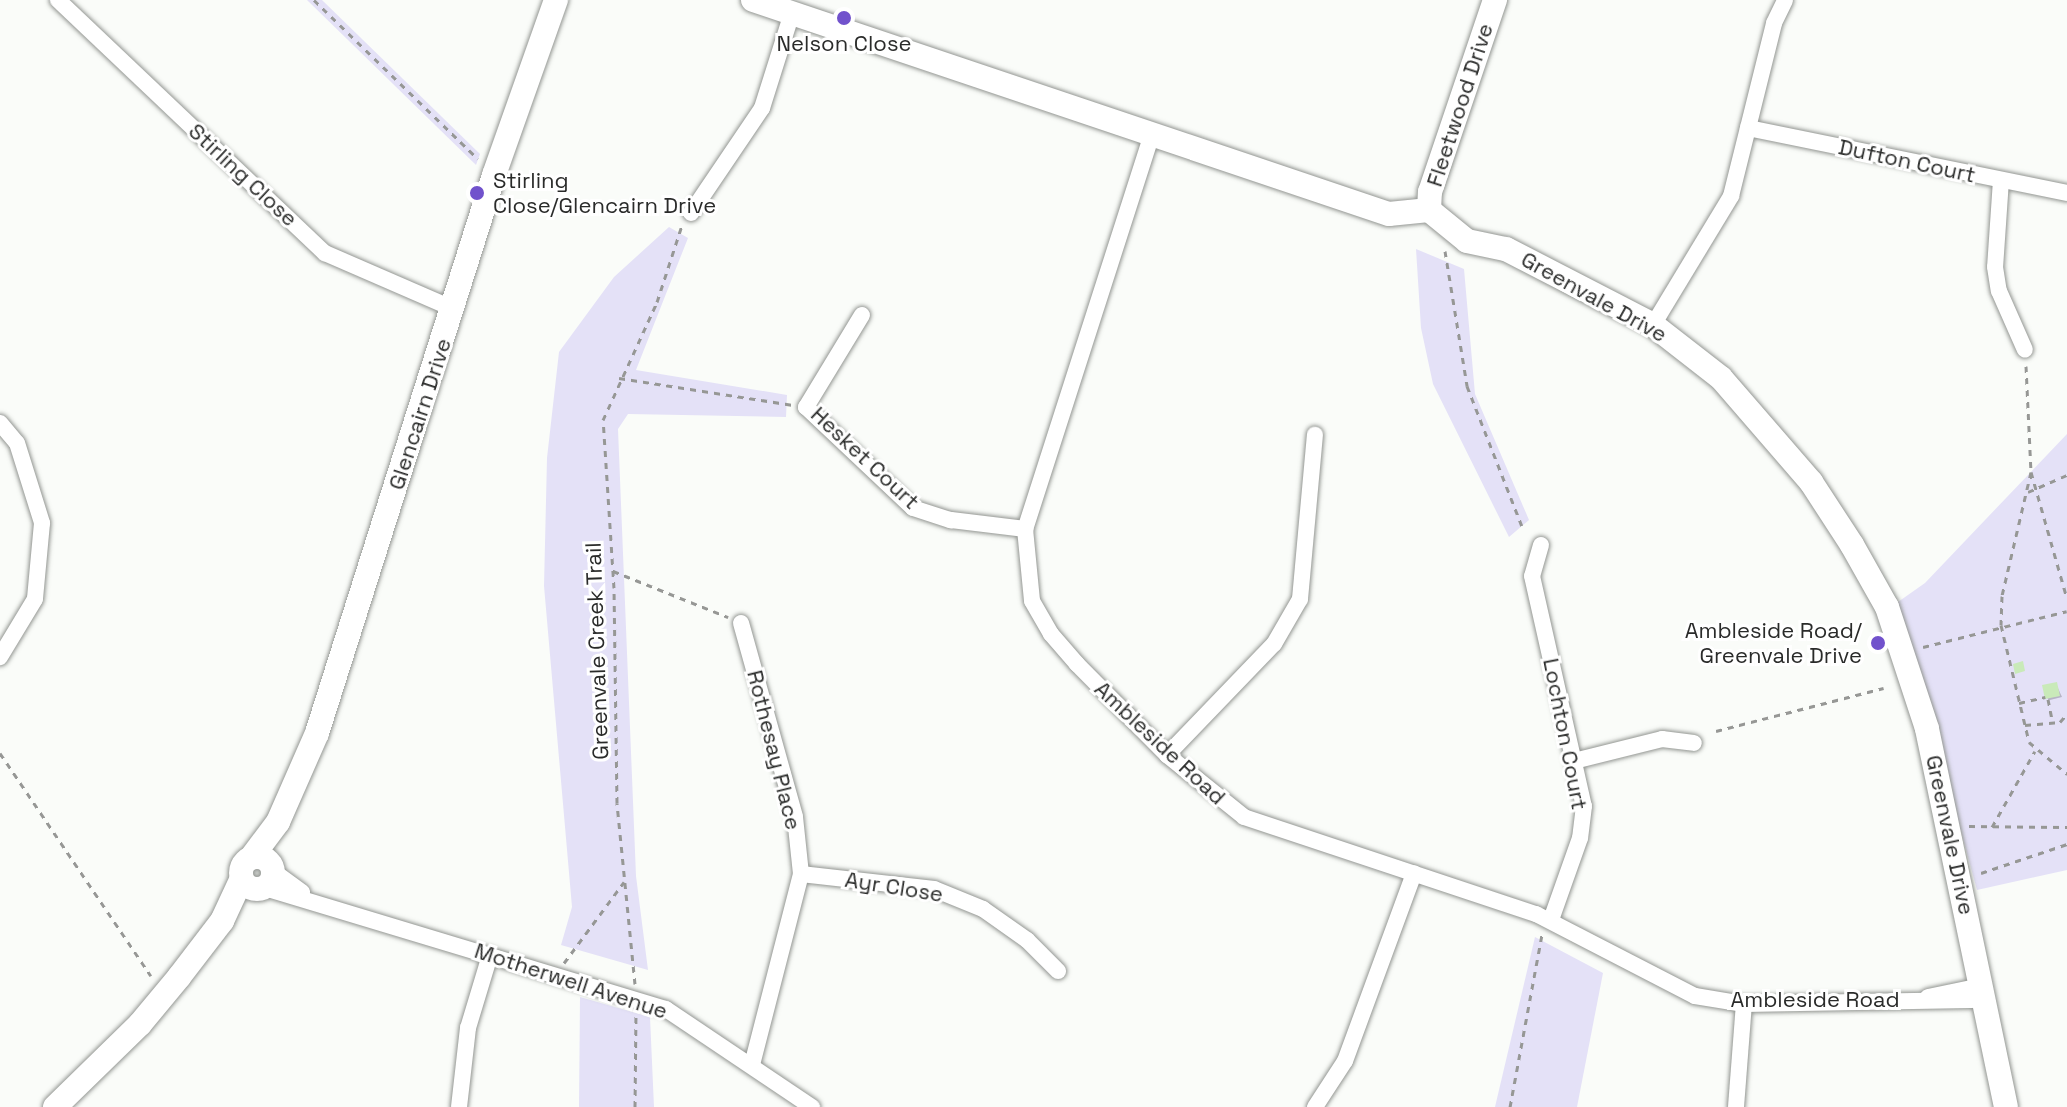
<!DOCTYPE html>
<style>
body{margin:0}
#map{position:relative;width:2067px;height:1107px;overflow:hidden;background:#fafcf9;font-family:"Space Grotesk",sans-serif}
div>[style]{position:absolute}
.green>*{inset:0;background:#e4e1f7}
.shadow>*{inset:0;background:#0003}
.building>*{inset:0;background:#c9eab9}
.path>*{height:3px;margin-top:-1.5px;transform-origin:0;background:repeating-linear-gradient(90deg,#969795 0 6px,transparent 0 12px)}
.roads{filter:drop-shadow(0 0 2px #939692) drop-shadow(0 0 2px #939692)}
.street>*{height:16px;margin:-8px;padding:0 8px;transform-origin:8px;border-radius:8px;background:#fff}
.secondary>*{height:24px;margin:-12px;padding:0 12px;transform-origin:12px;border-radius:12px;background:#fff}
.secondary>.ring{margin:-12px;padding:0;box-sizing:content-box;background:none;border:24px solid #fff;border-radius:50%}
.dots>*{width:22px;height:22px;translate:-50% -50%;box-sizing:border-box;border:4px solid #fff;border-radius:50%}
span{translate:-50% -50%;white-space:nowrap;text-align:center;line-height:1.15;-webkit-text-stroke:6px #fff;paint-order:stroke}
.poi-label{font-size:22px;color:#2a2b2a}
.left{translate:0 -50%;text-align:left}
.right{translate:-100% -50%;text-align:right}
.street-label{font-size:22px;color:#2a2b2a}
</style>
<div id="map">
<div class="green">
<div style="clip-path:polygon(307px 0,322px 0,480px 154px,476px 165px)"></div>
<div style="clip-path:polygon(669px 227px,688px 238px,636px 370px,787px 395px,786px 417px,628px 414px,618px 429px,636px 876px,648px 970px,561px 945px,572px 907px,544px 586px,547px 458px,559px 352px,614px 277px)"></div>
<div style="clip-path:polygon(1416px 249px,1464px 269px,1475px 394px,1529px 520px,1509px 537px,1433px 384px,1421px 328px)"></div>
<div style="clip-path:polygon(2067px 434px,2067px 870px,1977px 890px,1898px 602px,1925px 583px)"></div>
<div style="clip-path:polygon(1535px 937px,1603px 973px,1577px 1107px,1495px 1107px)"></div>
<div style="clip-path:polygon(580px 997px,650px 1017px,654px 1107px,579px 1107px)"></div>
</div>
<div class="shadow">
<div style="clip-path:polygon(2056px 684px,2062px 697px,2050px 700px,2047px 698px)"></div>
</div>
<div class="building">
<div style="clip-path:polygon(2023px 661px,2025px 671px,2015px 674px,2013px 664px)"></div>
<div style="clip-path:polygon(2057px 682px,2060px 696px,2045px 699px,2042px 685px)"></div>
</div>
<div class="path">
<div style="left:314px;top:0;width:228px;rotate:44.1deg"></div>
<div style="left:1445px;top:251px;width:137px;rotate:80.7deg"></div>
<div style="left:1467px;top:386px;width:150px;rotate:68.6deg"></div>
<div style="left:2026px;top:366px;width:106px;rotate:87.3deg"></div>
<div style="left:2031px;top:472px;width:131px;rotate:74.1deg"></div>
<div style="left:619px;top:378px;width:176px;rotate:8.8deg"></div>
<div style="left:2031px;top:472px;width:127px;rotate:103.2deg"></div>
<div style="left:2002px;top:596px;width:29px;rotate:92deg"></div>
<div style="left:2001px;top:625px;width:120px;rotate:76.5deg"></div>
<div style="left:2029px;top:742px;width:50px;rotate:40.1deg"></div>
<div style="left:2028px;top:492px;width:43px;rotate:-23.6deg"></div>
<div style="left:613px;top:571px;width:124px;rotate:21.8deg"></div>
<div style="left:1923px;top:647px;width:148px;rotate:-14deg"></div>
<div style="left:2048px;top:699px;width:20px;rotate:79deg"></div>
<div style="left:2019px;top:703px;width:27px;rotate:-13deg"></div>
<div style="left:2025px;top:725px;width:35px;rotate:-5deg"></div>
<div style="left:2060px;top:722px;width:11px;rotate:-49deg"></div>
<div style="left:1716px;top:731px;width:173px;rotate:-14.4deg"></div>
<div style="left:0;top:753px;width:269px;rotate:55.9deg"></div>
<div style="left:1969px;top:826px;width:98px;rotate:0.6deg"></div>
<div style="left:1992px;top:827px;width:87px;rotate:-60.5deg"></div>
<div style="left:1981px;top:873px;width:91px;rotate:-18.6deg"></div>
<div style="left:564px;top:963px;width:101px;rotate:-53.5deg"></div>
<div style="left:635px;top:984px;width:182px;rotate:-95.7deg"></div>
<div style="left:617px;top:803px;width:215px;rotate:-90.8deg"></div>
<div style="left:614px;top:588px;width:168px;rotate:-93.7deg"></div>
<div style="left:603px;top:420px;width:130px;rotate:-65.4deg"></div>
<div style="left:657px;top:302px;width:81px;rotate:-72deg"></div>
<div style="left:635px;top:1107px;width:92px;rotate:-89.4deg"></div>
<div style="left:1510px;top:1107px;width:176px;rotate:-79.5deg"></div>
</div>
<div class="roads">
<div class="street">
<div style="left:58px;top:0;width:368px;rotate:43.5deg"></div>
<div style="left:325px;top:253px;width:141px;rotate:23.5deg"></div>
<div style="left:1748px;top:128px;width:326px;rotate:11.5deg"></div>
<div style="left:1152px;top:134px;width:415px;rotate:107.8deg"></div>
<div style="left:1025px;top:529px;width:72px;rotate:84.4deg"></div>
<div style="left:1032px;top:601px;width:38px;rotate:60deg"></div>
<div style="left:1051px;top:634px;width:40px;rotate:49deg"></div>
<div style="left:1077px;top:664px;width:128px;rotate:45.3deg"></div>
<div style="left:1167px;top:755px;width:99px;rotate:38.8deg"></div>
<div style="left:1244px;top:817px;width:308px;rotate:18.4deg"></div>
<div style="left:1536px;top:914px;width:179px;rotate:27.3deg"></div>
<div style="left:1695px;top:996px;width:50px;rotate:9.3deg"></div>
<div style="left:1744px;top:1004px;width:240px;rotate:-1deg"></div>
<div style="left:2001px;top:180px;width:87px;rotate:93.9deg"></div>
<div style="left:1995px;top:267px;width:24px;rotate:81deg"></div>
<div style="left:1999px;top:291px;width:64px;rotate:66.2deg"></div>
<div style="left:691px;top:213px;width:127px;rotate:-55.9deg"></div>
<div style="left:762px;top:108px;width:100px;rotate:-72.5deg"></div>
<div style="left:862px;top:315px;width:108px;rotate:121.3deg"></div>
<div style="left:806px;top:407px;width:147px;rotate:43.3deg"></div>
<div style="left:913px;top:508px;width:40px;rotate:18deg"></div>
<div style="left:951px;top:520px;width:75px;rotate:6.9deg"></div>
<div style="left:1653px;top:325px;width:151px;rotate:-58.8deg"></div>
<div style="left:1731px;top:196px;width:178px;rotate:-76deg"></div>
<div style="left:1774px;top:23px;width:25px;rotate:-64deg"></div>
<div style="left:0;top:423px;width:26px;rotate:50deg"></div>
<div style="left:17px;top:443px;width:84px;rotate:72.6deg"></div>
<div style="left:42px;top:523px;width:76px;rotate:95.3deg"></div>
<div style="left:35px;top:599px;width:68px;rotate:121.1deg"></div>
<div style="left:1541px;top:545px;width:32px;rotate:106deg"></div>
<div style="left:1532px;top:576px;width:236px;rotate:77.3deg"></div>
<div style="left:1584px;top:806px;width:32px;rotate:97deg"></div>
<div style="left:1580px;top:838px;width:87px;rotate:109.5deg"></div>
<div style="left:741px;top:623px;width:201px;rotate:74.4deg"></div>
<div style="left:795px;top:817px;width:57px;rotate:84deg"></div>
<div style="left:801px;top:874px;width:197px;rotate:104.4deg"></div>
<div style="left:1167px;top:755px;width:154px;rotate:-46.1deg"></div>
<div style="left:1274px;top:644px;width:52px;rotate:-60deg"></div>
<div style="left:1300px;top:599px;width:165px;rotate:-84.8deg"></div>
<div style="left:1574px;top:761px;width:91px;rotate:-14deg"></div>
<div style="left:1662px;top:739px;width:32px;rotate:7deg"></div>
<div style="left:273px;top:871px;width:36px;rotate:36deg"></div>
<div style="left:801px;top:874px;width:134px;rotate:6.4deg"></div>
<div style="left:934px;top:889px;width:53px;rotate:22.2deg"></div>
<div style="left:983px;top:909px;width:54px;rotate:35.2deg"></div>
<div style="left:1027px;top:940px;width:44px;rotate:45deg"></div>
<div style="left:265px;top:888px;width:419px;rotate:16.8deg"></div>
<div style="left:666px;top:1009px;width:176px;rotate:33.9deg"></div>
<div style="left:1928px;top:997px;width:54px;rotate:-11.7deg"></div>
<div style="left:459px;top:1107px;width:80px;rotate:-83.5deg"></div>
<div style="left:468px;top:1028px;width:76px;rotate:-73.2deg"></div>
<div style="left:1315px;top:1107px;width:55px;rotate:-56.9deg"></div>
<div style="left:1345px;top:1061px;width:200px;rotate:-69.8deg"></div>
<div style="left:1736px;top:1107px;width:103px;rotate:-85.6deg"></div>
</div>
<div class="secondary">
<div style="left:753px;top:0;width:671px;rotate:18.6deg"></div>
<div style="left:1389px;top:214px;width:40px;rotate:-5.7deg"></div>
<div style="left:1429px;top:210px;width:49px;rotate:39.2deg"></div>
<div style="left:1467px;top:241px;width:40px;rotate:12deg"></div>
<div style="left:1506px;top:249px;width:165px;rotate:27.3deg"></div>
<div style="left:1653px;top:325px;width:86px;rotate:37.9deg"></div>
<div style="left:1721px;top:378px;width:138px;rotate:49.1deg"></div>
<div style="left:1811px;top:482px;width:75px;rotate:56.9deg"></div>
<div style="left:1852px;top:545px;width:71px;rotate:60.6deg"></div>
<div style="left:1887px;top:607px;width:128px;rotate:71.8deg"></div>
<div style="left:1927px;top:729px;width:386px;rotate:78.2deg"></div>
<div style="left:1429px;top:210px;width:18px;rotate:-87deg"></div>
<div style="left:1430px;top:192px;width:203px;rotate:-71.3deg"></div>
<div class="ring" style="left:241px;top:857px;width:8px;height:8px"></div>
<div style="left:251px;top:858px;width:45px;rotate:-53.1deg"></div>
<div style="left:278px;top:822px;width:97px;rotate:-66.3deg"></div>
<div style="left:317px;top:733px;width:585px;rotate:-72.4deg"></div>
<div style="left:494px;top:175px;width:186px;rotate:-70.5deg"></div>
<div style="left:55px;top:1107px;width:119px;rotate:-44.3deg"></div>
<div style="left:140px;top:1024px;width:61px;rotate:-50.3deg"></div>
<div style="left:179px;top:977px;width:71px;rotate:-52.5deg"></div>
<div style="left:222px;top:921px;width:45px;rotate:-65.1deg"></div>
</div>
</div>
<div class="dots">
<div style="left:844px;top:18px;background:#7152cc"></div>
<div style="left:477px;top:193px;background:#7152cc"></div>
<div style="left:1878px;top:643px;background:#7152cc"></div>
</div>
<div class="poi-label">
<span style="left:844px;top:44px">Nelson Close</span>
<span class="left" style="left:493px;top:193px">Stirling<br>Close/Glencairn Drive</span>
<span class="right" style="left:1862px;top:643px">Ambleside Road/<br>Greenvale Drive</span>
</div>
<div class="street-label">
<span style="left:1460px;top:105px;rotate:-72deg">Fleetwood Drive</span>
<span style="left:1907px;top:161px;rotate:12deg">Dufton Court</span>
<span style="left:243px;top:175px;rotate:43deg">Stirling Close</span>
<span style="left:1594px;top:297px;rotate:29deg">Greenvale Drive</span>
<span style="left:420px;top:414px;rotate:-72deg">Glencairn Drive</span>
<span style="left:865px;top:458px;rotate:43deg">Hesket Court</span>
<span style="left:597px;top:651px;rotate:-92deg">Greenvale Creek Trail</span>
<span style="left:1565px;top:734px;rotate:79deg">Lochton Court</span>
<span style="left:1160px;top:743px;rotate:43deg">Ambleside Road</span>
<span style="left:774px;top:750px;rotate:76deg">Rothesay Place</span>
<span style="left:1950px;top:835px;rotate:78deg">Greenvale Drive</span>
<span style="left:894px;top:887px;rotate:9deg">Ayr Close</span>
<span style="left:571px;top:981px;rotate:18deg">Motherwell Avenue</span>
<span style="left:1815px;top:1000px">Ambleside Road</span>
</div>
</div>
